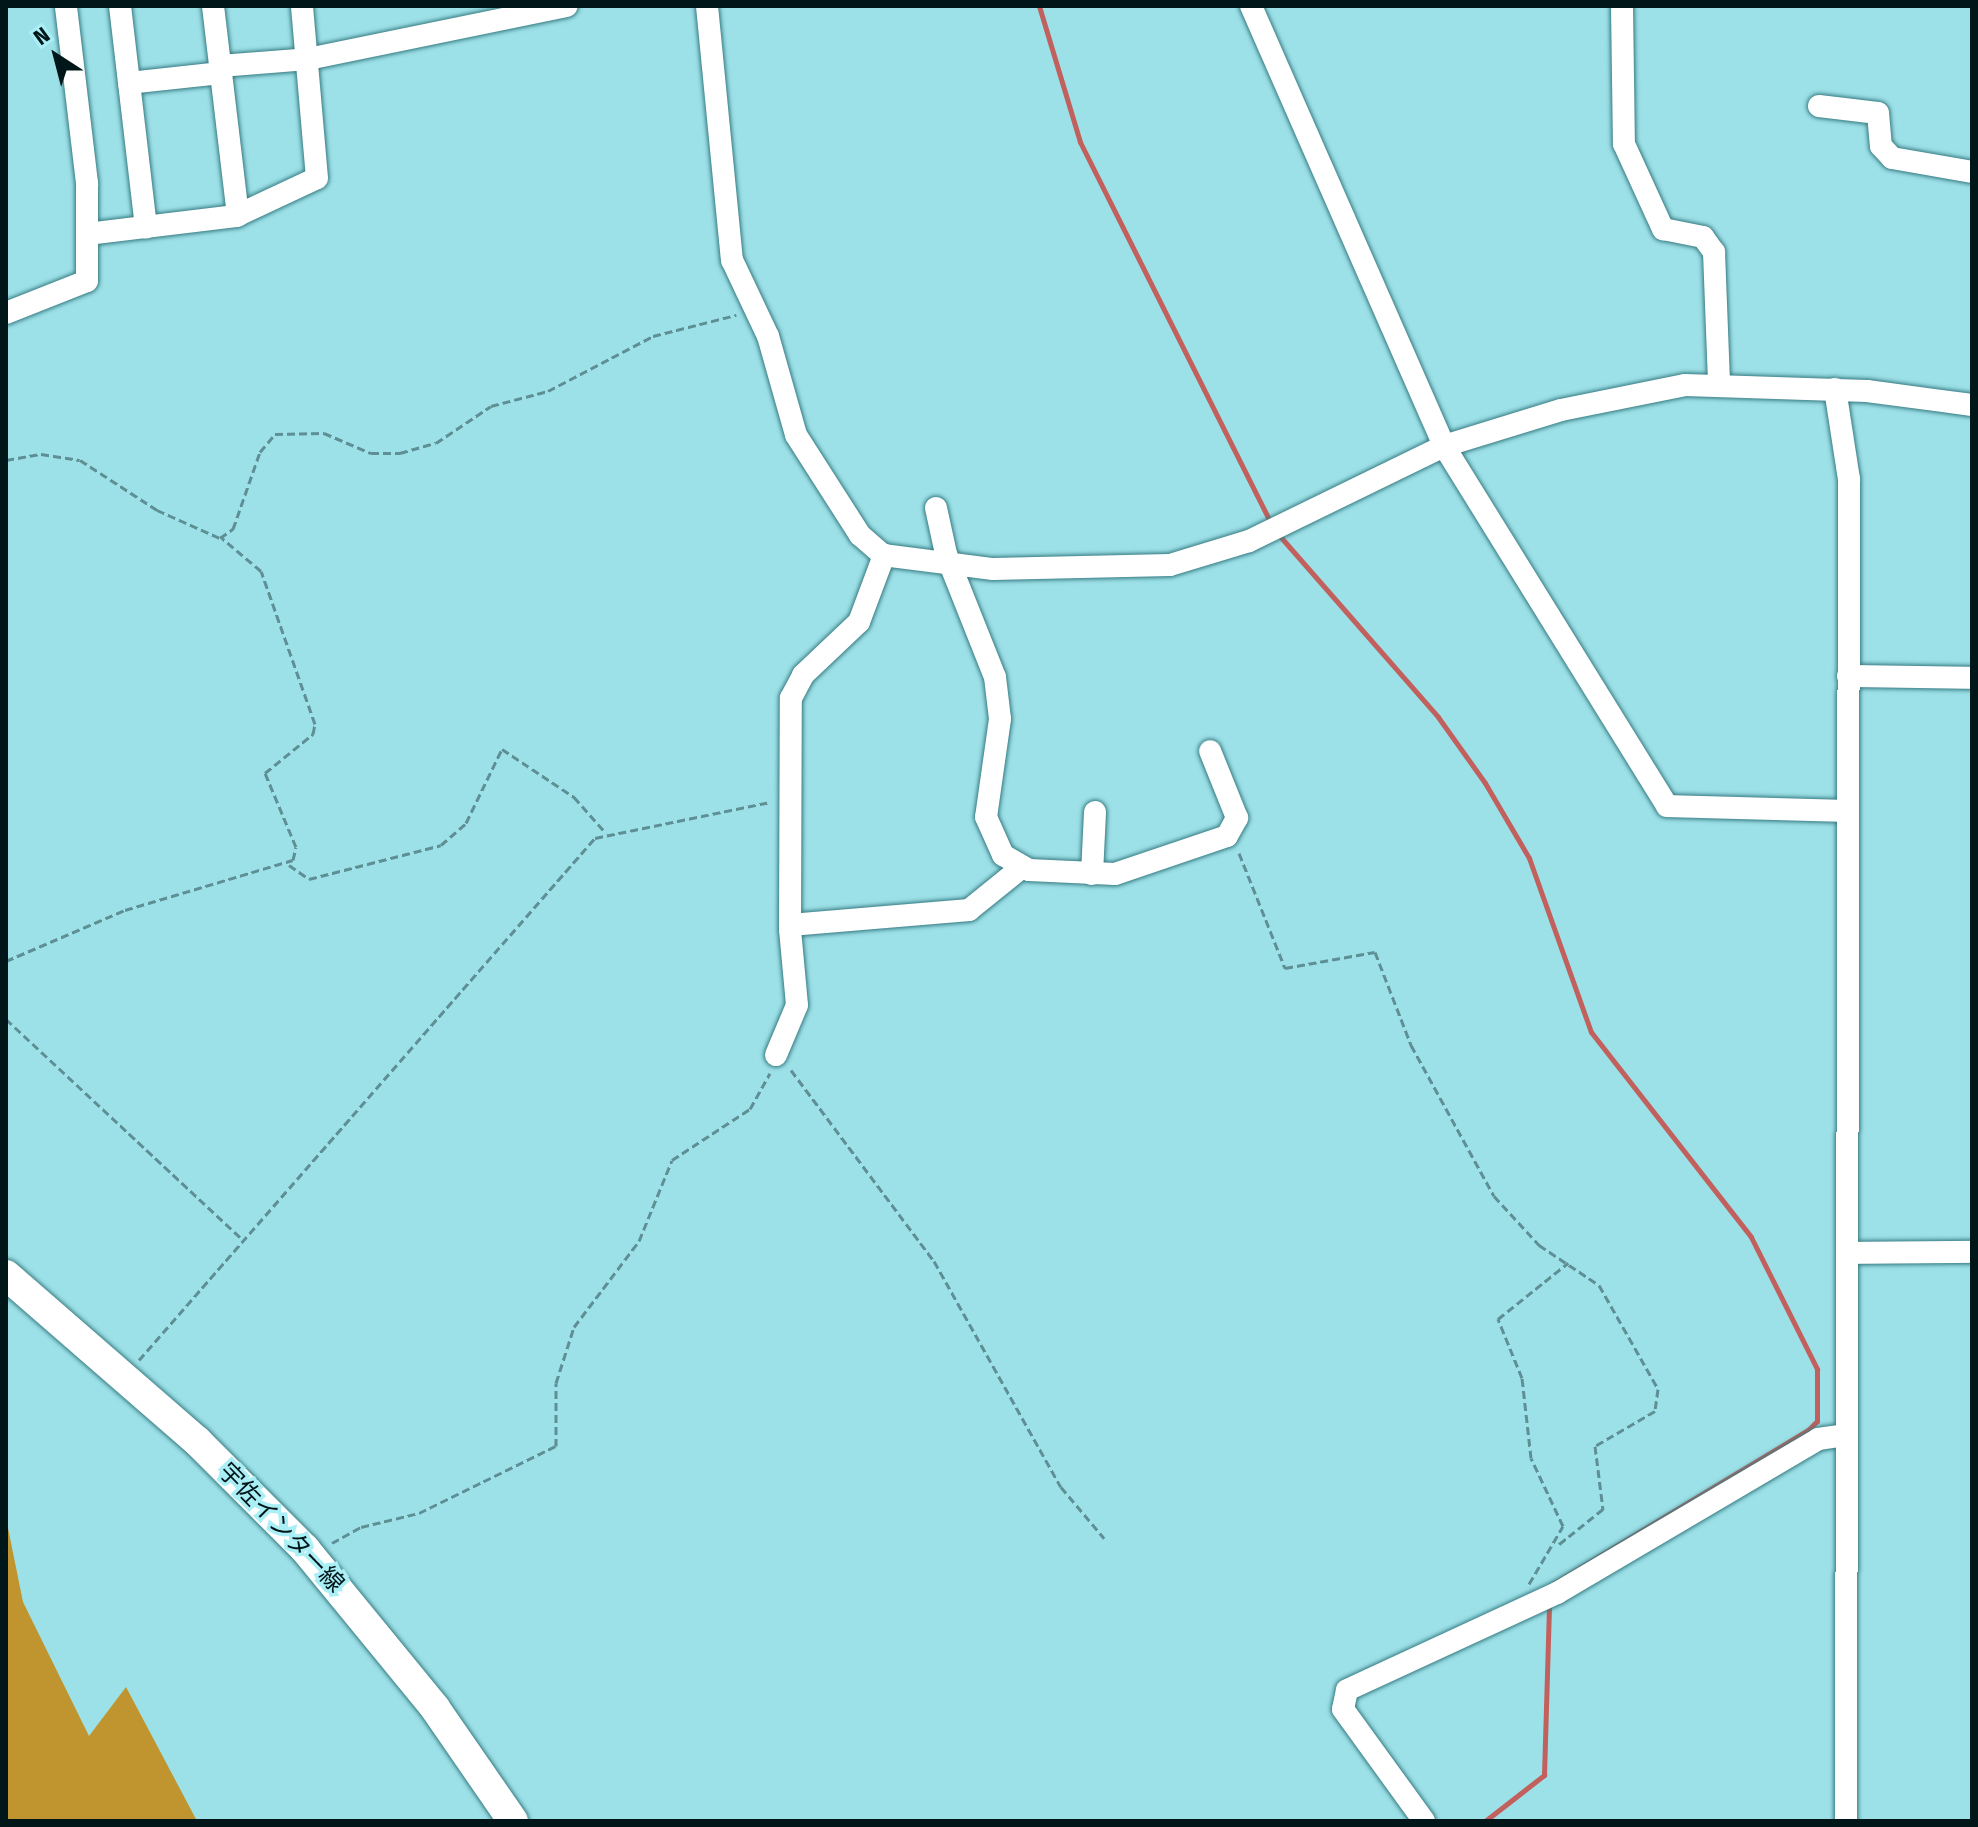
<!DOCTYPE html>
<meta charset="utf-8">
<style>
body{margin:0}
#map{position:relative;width:1978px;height:1827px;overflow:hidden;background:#9de1e8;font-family:"Fira Sans Condensed","Noto Sans JP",sans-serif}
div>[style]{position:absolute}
.forest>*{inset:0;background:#c0942f}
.stream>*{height:5px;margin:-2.5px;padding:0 2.5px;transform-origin:2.5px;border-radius:2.5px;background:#c1605c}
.path>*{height:3px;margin-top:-1.5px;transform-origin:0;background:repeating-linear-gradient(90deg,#5e8f94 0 8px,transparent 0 12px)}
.roads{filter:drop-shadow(0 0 2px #377b82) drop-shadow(0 0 2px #377b82)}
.minor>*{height:22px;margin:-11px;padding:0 11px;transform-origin:11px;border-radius:11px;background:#fff}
.secondary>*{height:30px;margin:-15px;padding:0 15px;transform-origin:15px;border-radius:15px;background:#fff}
span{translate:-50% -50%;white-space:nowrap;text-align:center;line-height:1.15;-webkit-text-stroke:7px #aaeef6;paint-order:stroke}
.street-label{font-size:24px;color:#001618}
.frame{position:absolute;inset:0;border:8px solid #001618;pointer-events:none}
.north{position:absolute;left:16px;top:16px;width:80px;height:80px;-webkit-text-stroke:6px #aaeef6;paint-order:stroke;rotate:324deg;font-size:22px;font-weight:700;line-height:32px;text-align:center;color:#001618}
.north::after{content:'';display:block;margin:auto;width:28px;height:36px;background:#001618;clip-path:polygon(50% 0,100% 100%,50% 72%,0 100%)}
</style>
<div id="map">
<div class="forest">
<div style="clip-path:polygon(6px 1518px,23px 1602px,89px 1736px,126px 1687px,197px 1821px,6px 1821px)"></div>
</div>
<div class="stream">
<div style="left:1039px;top:6px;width:142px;rotate:73.2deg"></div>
<div style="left:1080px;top:142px;width:425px;rotate:63.4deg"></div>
<div style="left:1278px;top:534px;width:243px;rotate:48.8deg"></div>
<div style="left:1438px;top:717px;width:81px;rotate:54.5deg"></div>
<div style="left:1485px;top:783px;width:87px;rotate:59.6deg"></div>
<div style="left:1529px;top:858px;width:185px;rotate:70.4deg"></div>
<div style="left:1591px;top:1032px;width:260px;rotate:52deg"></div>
<div style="left:1751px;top:1237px;width:148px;rotate:63.4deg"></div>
<div style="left:1817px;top:1369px;width:52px;rotate:90deg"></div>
<div style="left:1817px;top:1421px;width:13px;rotate:135deg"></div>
<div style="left:1808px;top:1430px;width:297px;rotate:148.9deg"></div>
<div style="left:1485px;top:1821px;width:75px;rotate:-37.9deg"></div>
<div style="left:1544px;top:1775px;width:171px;rotate:-88.3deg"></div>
</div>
<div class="path">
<div style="left:6px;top:460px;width:36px;rotate:-10deg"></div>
<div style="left:41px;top:454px;width:39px;rotate:9deg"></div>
<div style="left:80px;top:460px;width:92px;rotate:33deg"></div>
<div style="left:157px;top:510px;width:69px;rotate:24deg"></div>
<div style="left:220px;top:538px;width:16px;rotate:-35deg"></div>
<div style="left:233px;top:529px;width:82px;rotate:-70.7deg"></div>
<div style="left:260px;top:452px;width:23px;rotate:-50deg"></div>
<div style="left:275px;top:434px;width:49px;rotate:-1.2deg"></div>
<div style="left:324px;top:433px;width:51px;rotate:23.1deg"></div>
<div style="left:371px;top:453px;width:29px"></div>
<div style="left:400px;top:453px;width:37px;rotate:-16deg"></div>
<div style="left:436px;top:443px;width:66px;rotate:-33.9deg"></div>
<div style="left:491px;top:406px;width:59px;rotate:-14.7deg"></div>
<div style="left:548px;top:391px;width:119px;rotate:-27.6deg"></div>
<div style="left:653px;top:336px;width:86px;rotate:-14.2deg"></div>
<div style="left:1239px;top:853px;width:124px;rotate:68.2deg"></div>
<div style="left:1285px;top:968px;width:91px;rotate:-10.1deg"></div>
<div style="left:1375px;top:952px;width:100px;rotate:68.8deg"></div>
<div style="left:1411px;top:1045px;width:172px;rotate:61.2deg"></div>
<div style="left:1494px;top:1196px;width:67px;rotate:47.4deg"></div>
<div style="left:1539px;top:1245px;width:72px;rotate:33.7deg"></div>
<div style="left:1599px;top:1285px;width:120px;rotate:60.4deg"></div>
<div style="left:1658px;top:1389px;width:22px;rotate:98deg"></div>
<div style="left:1655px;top:1411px;width:69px;rotate:149.7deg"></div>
<div style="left:1595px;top:1446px;width:64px;rotate:82.8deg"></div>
<div style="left:1603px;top:1509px;width:58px;rotate:141.3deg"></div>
<div style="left:289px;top:865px;width:24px;rotate:35deg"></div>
<div style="left:309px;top:879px;width:136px;rotate:-14.4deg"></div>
<div style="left:441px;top:845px;width:33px;rotate:-41deg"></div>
<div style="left:466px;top:823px;width:82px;rotate:-64.1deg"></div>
<div style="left:502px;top:749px;width:87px;rotate:33.7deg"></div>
<div style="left:574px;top:797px;width:48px;rotate:48.4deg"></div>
<div style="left:6px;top:961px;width:129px;rotate:-23.2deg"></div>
<div style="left:125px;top:910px;width:175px;rotate:-16.6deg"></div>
<div style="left:293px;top:860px;width:13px;rotate:-77deg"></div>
<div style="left:296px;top:847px;width:80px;rotate:-112.7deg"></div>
<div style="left:265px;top:773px;width:62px;rotate:-39.1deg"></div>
<div style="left:313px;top:734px;width:10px;rotate:-79deg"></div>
<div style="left:315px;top:724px;width:162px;rotate:-109.4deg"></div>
<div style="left:261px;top:571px;width:51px;rotate:-139.8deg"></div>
<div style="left:6px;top:1019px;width:324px;rotate:43deg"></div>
<div style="left:791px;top:1070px;width:239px;rotate:53.2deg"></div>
<div style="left:934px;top:1261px;width:259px;rotate:60.7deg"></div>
<div style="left:1061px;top:1487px;width:67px;rotate:49.9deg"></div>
<div style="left:139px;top:1360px;width:693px;rotate:-48.86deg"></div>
<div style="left:595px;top:838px;width:179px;rotate:-11.6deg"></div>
<div style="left:332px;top:1543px;width:33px;rotate:-29deg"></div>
<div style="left:361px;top:1527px;width:60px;rotate:-13.6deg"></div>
<div style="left:419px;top:1513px;width:153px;rotate:-26.1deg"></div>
<div style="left:556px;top:1446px;width:63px;rotate:-90deg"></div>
<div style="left:556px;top:1383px;width:59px;rotate:-72.2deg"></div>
<div style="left:574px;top:1327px;width:108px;rotate:-52.9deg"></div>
<div style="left:639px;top:1241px;width:87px;rotate:-67.8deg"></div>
<div style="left:672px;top:1160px;width:93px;rotate:-33.2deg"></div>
<div style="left:750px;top:1109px;width:41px;rotate:-60.9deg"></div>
<div style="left:1529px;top:1584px;width:67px;rotate:-59.6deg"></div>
<div style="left:1563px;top:1526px;width:75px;rotate:-115.2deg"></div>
<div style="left:1531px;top:1458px;width:81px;rotate:-96.4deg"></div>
<div style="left:1522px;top:1378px;width:64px;rotate:-112.1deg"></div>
<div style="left:1498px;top:1319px;width:90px;rotate:-38.7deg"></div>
</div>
<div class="roads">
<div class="minor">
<div style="left:120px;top:6px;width:223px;rotate:83.3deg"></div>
<div style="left:213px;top:6px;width:211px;rotate:83.2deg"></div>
<div style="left:707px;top:6px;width:255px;rotate:84.4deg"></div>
<div style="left:732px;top:260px;width:84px;rotate:64.7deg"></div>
<div style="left:768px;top:336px;width:103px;rotate:74.2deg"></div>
<div style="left:796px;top:435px;width:119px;rotate:57.4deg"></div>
<div style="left:860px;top:535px;width:30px;rotate:41deg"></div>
<div style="left:883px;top:555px;width:111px;rotate:7.3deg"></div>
<div style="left:993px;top:569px;width:177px;rotate:-1.3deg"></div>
<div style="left:1170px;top:565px;width:83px;rotate:-16.9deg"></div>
<div style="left:1249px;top:541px;width:217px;rotate:-26deg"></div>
<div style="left:1444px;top:446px;width:122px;rotate:-17.1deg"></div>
<div style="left:1561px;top:410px;width:126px;rotate:-11.4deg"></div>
<div style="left:1685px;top:385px;width:182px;rotate:1.9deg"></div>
<div style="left:1867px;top:391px;width:106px;rotate:7.6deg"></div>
<div style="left:1251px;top:6px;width:480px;rotate:66.3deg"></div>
<div style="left:1444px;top:446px;width:423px;rotate:58.2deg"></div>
<div style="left:1667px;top:806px;width:179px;rotate:1.6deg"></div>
<div style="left:1622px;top:6px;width:138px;rotate:89.2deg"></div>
<div style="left:1624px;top:144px;width:94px;rotate:65.4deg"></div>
<div style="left:1663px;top:229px;width:41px;rotate:11.3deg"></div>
<div style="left:1703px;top:237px;width:19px;rotate:54deg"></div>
<div style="left:1714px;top:252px;width:129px;rotate:87.8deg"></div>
<div style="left:220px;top:66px;width:88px;rotate:-4.5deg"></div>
<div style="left:308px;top:59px;width:264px;rotate:-11.6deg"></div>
<div style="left:129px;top:83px;width:93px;rotate:-6.2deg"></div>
<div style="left:1819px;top:106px;width:59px;rotate:6.8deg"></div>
<div style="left:1878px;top:113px;width:33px;rotate:85deg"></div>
<div style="left:1881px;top:146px;width:16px;rotate:47deg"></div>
<div style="left:1892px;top:158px;width:81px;rotate:9.9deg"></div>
<div style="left:87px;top:234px;width:150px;rotate:-6.9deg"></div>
<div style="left:236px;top:216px;width:89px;rotate:-25.1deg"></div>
<div style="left:317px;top:178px;width:173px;rotate:-95deg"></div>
<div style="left:6px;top:313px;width:87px;rotate:-21.6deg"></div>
<div style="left:87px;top:281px;width:98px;rotate:-90deg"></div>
<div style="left:87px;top:183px;width:178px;rotate:-96.8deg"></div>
<div style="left:1835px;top:389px;width:91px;rotate:81.2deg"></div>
<div style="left:1849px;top:479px;width:1342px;rotate:90.13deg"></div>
<div style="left:936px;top:508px;width:47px;rotate:77.7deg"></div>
<div style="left:946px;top:554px;width:132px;rotate:68.3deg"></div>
<div style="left:995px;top:677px;width:42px;rotate:83.2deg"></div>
<div style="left:1000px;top:719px;width:99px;rotate:98.1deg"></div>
<div style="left:986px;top:817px;width:42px;rotate:65.9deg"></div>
<div style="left:1003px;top:855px;width:30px;rotate:30deg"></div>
<div style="left:1029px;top:870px;width:86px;rotate:2.7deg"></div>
<div style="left:1115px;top:874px;width:118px;rotate:-18.7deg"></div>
<div style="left:1227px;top:836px;width:21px;rotate:-61deg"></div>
<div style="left:1237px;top:818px;width:72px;rotate:-111.9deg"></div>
<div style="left:1848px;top:676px;width:124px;rotate:0.9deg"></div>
<div style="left:1092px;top:874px;width:62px;rotate:-87.2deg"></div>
<div style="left:790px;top:925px;width:180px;rotate:-4.8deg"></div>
<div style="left:969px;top:910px;width:67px;rotate:-38.9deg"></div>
<div style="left:776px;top:1055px;width:54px;rotate:-67.2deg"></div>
<div style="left:797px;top:1005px;width:76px;rotate:-95.3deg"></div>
<div style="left:790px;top:929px;width:231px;rotate:-89.8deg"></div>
<div style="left:791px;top:698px;width:26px;rotate:-62deg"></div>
<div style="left:803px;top:675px;width:77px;rotate:-43.4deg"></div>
<div style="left:859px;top:622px;width:72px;rotate:-69.5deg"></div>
<div style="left:1847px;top:1253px;width:125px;rotate:-0.5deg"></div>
<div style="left:1424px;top:1821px;width:138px;rotate:-125.9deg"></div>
<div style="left:1343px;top:1709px;width:19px;rotate:-78deg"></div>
<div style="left:1347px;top:1690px;width:231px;rotate:-24.8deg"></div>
<div style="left:1557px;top:1593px;width:303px;rotate:-30.5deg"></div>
<div style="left:1818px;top:1439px;width:29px;rotate:-8deg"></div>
</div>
<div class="secondary">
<div style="left:6px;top:1275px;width:253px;rotate:41deg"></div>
<div style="left:197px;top:1441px;width:153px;rotate:45deg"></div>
<div style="left:305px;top:1549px;width:205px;rotate:50.7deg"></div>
<div style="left:435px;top:1708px;width:137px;rotate:55.4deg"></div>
</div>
</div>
<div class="street-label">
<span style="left:281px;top:1528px;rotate:46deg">宇佐インター線</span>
</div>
<div class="frame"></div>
<div class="north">N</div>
</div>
